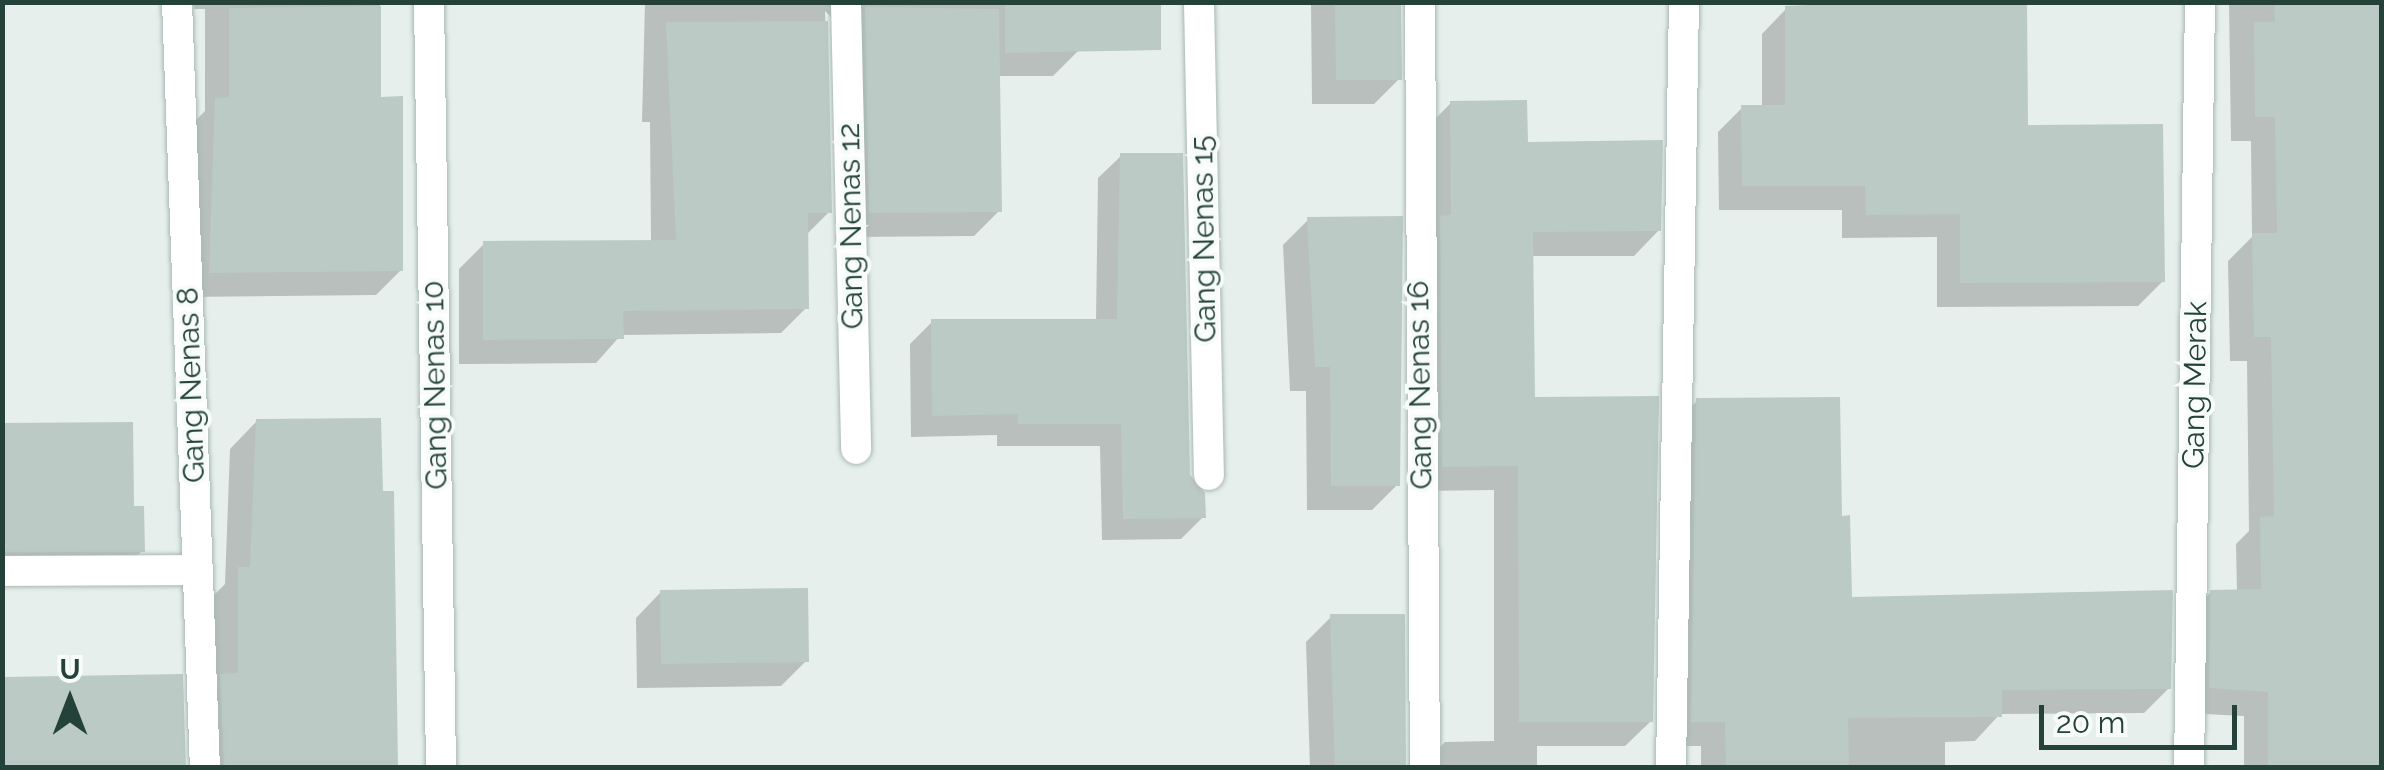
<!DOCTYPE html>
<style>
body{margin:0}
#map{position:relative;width:2384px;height:770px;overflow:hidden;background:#e6efeb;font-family:Raleway,sans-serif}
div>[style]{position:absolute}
.shadow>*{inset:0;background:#0003}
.building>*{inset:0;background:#bbcac4}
.roads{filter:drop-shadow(0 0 2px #a8b8b2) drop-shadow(0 0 2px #a8b8b2)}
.minor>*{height:30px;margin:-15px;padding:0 15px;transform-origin:15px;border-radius:15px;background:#fff}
span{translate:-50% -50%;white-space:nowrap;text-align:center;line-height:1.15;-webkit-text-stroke:8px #f7fbf9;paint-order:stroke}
.street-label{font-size:30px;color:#24423a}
.frame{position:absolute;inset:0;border:5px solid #24423a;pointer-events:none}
.north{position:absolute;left:20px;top:650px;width:100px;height:100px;-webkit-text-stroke:8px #f7fbf9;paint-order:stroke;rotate:0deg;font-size:28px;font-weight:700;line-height:40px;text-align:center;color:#24423a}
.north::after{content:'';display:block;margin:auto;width:35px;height:45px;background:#24423a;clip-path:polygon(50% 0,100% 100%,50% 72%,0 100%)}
.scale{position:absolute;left:2039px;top:705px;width:198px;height:45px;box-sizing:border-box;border:5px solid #24423a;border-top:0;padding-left:12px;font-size:30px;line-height:35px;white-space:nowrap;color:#24423a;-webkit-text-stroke:8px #f7fbf9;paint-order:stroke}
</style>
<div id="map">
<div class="shadow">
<div style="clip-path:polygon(194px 2px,380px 2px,379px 99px,401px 270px,376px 295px,185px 297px,191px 125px,205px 111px,205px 9px,194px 9px)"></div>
<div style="clip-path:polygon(645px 2px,1078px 2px,1079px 50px,1053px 76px,998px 76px,999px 211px,974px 236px,845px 237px,841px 27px,825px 11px,829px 212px,805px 236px,806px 308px,781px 333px,621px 335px,596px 363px,459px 364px,459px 269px,484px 244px,651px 242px,650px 122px,642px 122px)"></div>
<div style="clip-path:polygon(1311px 2px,1400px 2px,1399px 79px,1374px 104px,1312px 104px)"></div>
<div style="clip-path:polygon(1839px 2px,2024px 2px,2026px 127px,2163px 281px,2138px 306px,1937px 307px,1937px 237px,1842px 238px,1842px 210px,1719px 210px,1718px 132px,1742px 108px,1762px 108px,1762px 34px,1786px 9px,1839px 9px)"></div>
<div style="clip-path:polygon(2229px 2px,2382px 2px,2382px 768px,2244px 768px,2244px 716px,2185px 713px,2186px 617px,2211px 592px,2237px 592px,2236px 544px,2249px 531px,2247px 361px,2230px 361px,2228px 261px,2252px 237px,2251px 141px,2231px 141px)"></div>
<div style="clip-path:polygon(1451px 103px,1659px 230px,1634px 256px,1530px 256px,1532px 400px,1651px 721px,1625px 746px,1537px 746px,1537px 768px,1419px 768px,1445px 742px,1494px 741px,1494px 490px,1418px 491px,1426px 128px)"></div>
<div style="clip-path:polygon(1121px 156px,1188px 476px,1203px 517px,1181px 539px,1102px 540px,1100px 446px,997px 446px,997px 435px,911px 437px,910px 344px,932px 322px,1096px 322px,1098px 178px)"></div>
<div style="clip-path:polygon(1308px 220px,1397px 485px,1372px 510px,1307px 510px,1306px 391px,1290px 391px,1283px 245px)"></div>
<div style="clip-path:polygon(1697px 401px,1839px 518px,1849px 599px,2169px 688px,2144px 713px,2000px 714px,1975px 741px,1945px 742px,1945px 768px,1701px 768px,1701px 746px,1667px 746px,1672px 426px)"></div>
<div style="clip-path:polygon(257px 421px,391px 768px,197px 768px,212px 597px,225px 584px,230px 449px)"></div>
<div style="clip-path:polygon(2px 428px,132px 508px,143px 550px,118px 575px,2px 576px)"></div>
<div style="clip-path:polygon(661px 592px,806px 661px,781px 686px,637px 688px,636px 618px)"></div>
<div style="clip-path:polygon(1331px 617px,1404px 768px,1310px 768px,1306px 642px)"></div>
</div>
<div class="building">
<div style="clip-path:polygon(1005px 2px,1161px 2px,1161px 50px,1005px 53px)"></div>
<div style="clip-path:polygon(1335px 2px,1401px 2px,1402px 80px,1336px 80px)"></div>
<div style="clip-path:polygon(1874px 2px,2027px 2px,2028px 125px,2163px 124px,2165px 282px,1960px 283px,1960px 214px,1866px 215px,1865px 186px,1742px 186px,1741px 105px,1785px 105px,1785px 6px)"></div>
<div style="clip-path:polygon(2274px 2px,2382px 2px,2382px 768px,2268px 768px,2268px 692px,2209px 688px,2210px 590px,2261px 589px,2260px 517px,2274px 516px,2271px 337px,2254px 337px,2252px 233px,2277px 233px,2275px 117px,2255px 117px,2254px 22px,2275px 22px)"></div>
<div style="clip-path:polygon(381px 6px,381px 97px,403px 96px,403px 271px,209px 273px,215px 98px,229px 97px,229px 8px)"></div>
<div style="clip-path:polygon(865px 7px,999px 9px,1002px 212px,869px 213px)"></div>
<div style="clip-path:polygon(828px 21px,832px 213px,808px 213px,809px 309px,623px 311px,624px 339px,483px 340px,483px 241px,676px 240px,666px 22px)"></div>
<div style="clip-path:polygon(1527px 100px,1528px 142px,1663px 140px,1661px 231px,1533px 232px,1535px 397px,1659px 396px,1653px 722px,1519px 722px,1518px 466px,1442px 467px,1440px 216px,1451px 215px,1450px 101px)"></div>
<div style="clip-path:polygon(1120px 153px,1183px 153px,1190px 475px,1205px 493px,1206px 518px,1123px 519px,1121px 424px,1018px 424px,1018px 414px,932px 416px,931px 319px,1117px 319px)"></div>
<div style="clip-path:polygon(1403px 216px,1400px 486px,1331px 486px,1330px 367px,1315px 367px,1307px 217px)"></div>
<div style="clip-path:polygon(1840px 397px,1842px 516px,1850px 515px,1852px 597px,2173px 590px,2171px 689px,2002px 690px,2002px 717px,1848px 718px,1849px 768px,1726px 768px,1725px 722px,1691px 722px,1696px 398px)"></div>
<div style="clip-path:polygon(381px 418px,383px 491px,394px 491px,398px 768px,224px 768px,220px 674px,238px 673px,238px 567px,250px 567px,256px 419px)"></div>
<div style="clip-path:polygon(133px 422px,134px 506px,144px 506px,145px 552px,2px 552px,2px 423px)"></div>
<div style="clip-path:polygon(808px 588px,809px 662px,661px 664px,660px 590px)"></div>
<div style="clip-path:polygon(1330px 614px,1405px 614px,1406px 768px,1335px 768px)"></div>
<div style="clip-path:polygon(183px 674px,186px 768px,2px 768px,2px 677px)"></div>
</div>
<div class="roads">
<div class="minor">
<div style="left:177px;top:2px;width:767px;rotate:87.91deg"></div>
<div style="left:429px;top:2px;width:766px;rotate:89.1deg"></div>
<div style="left:846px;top:2px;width:447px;rotate:88.7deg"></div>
<div style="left:1199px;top:2px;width:473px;rotate:88.8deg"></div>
<div style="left:1420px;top:2px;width:766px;rotate:89.63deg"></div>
<div style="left:2px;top:571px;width:196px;rotate:-0.3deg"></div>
<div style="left:1671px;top:768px;width:766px;rotate:-89.03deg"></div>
<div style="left:2189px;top:768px;width:766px;rotate:-89.18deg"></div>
</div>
</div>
<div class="street-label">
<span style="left:851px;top:226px;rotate:-91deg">Gang Nenas 12</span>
<span style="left:1204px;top:239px;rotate:-91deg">Gang Nenas 15</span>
<span style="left:191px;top:385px;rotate:-92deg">Gang Nenas 8</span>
<span style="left:435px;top:385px;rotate:-91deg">Gang Nenas 10</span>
<span style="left:1420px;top:385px;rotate:-91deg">Gang Nenas 16</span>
<span style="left:2195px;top:385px;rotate:-89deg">Gang Merak</span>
</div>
<div class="frame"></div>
<div class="north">U</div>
<div class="scale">20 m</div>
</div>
